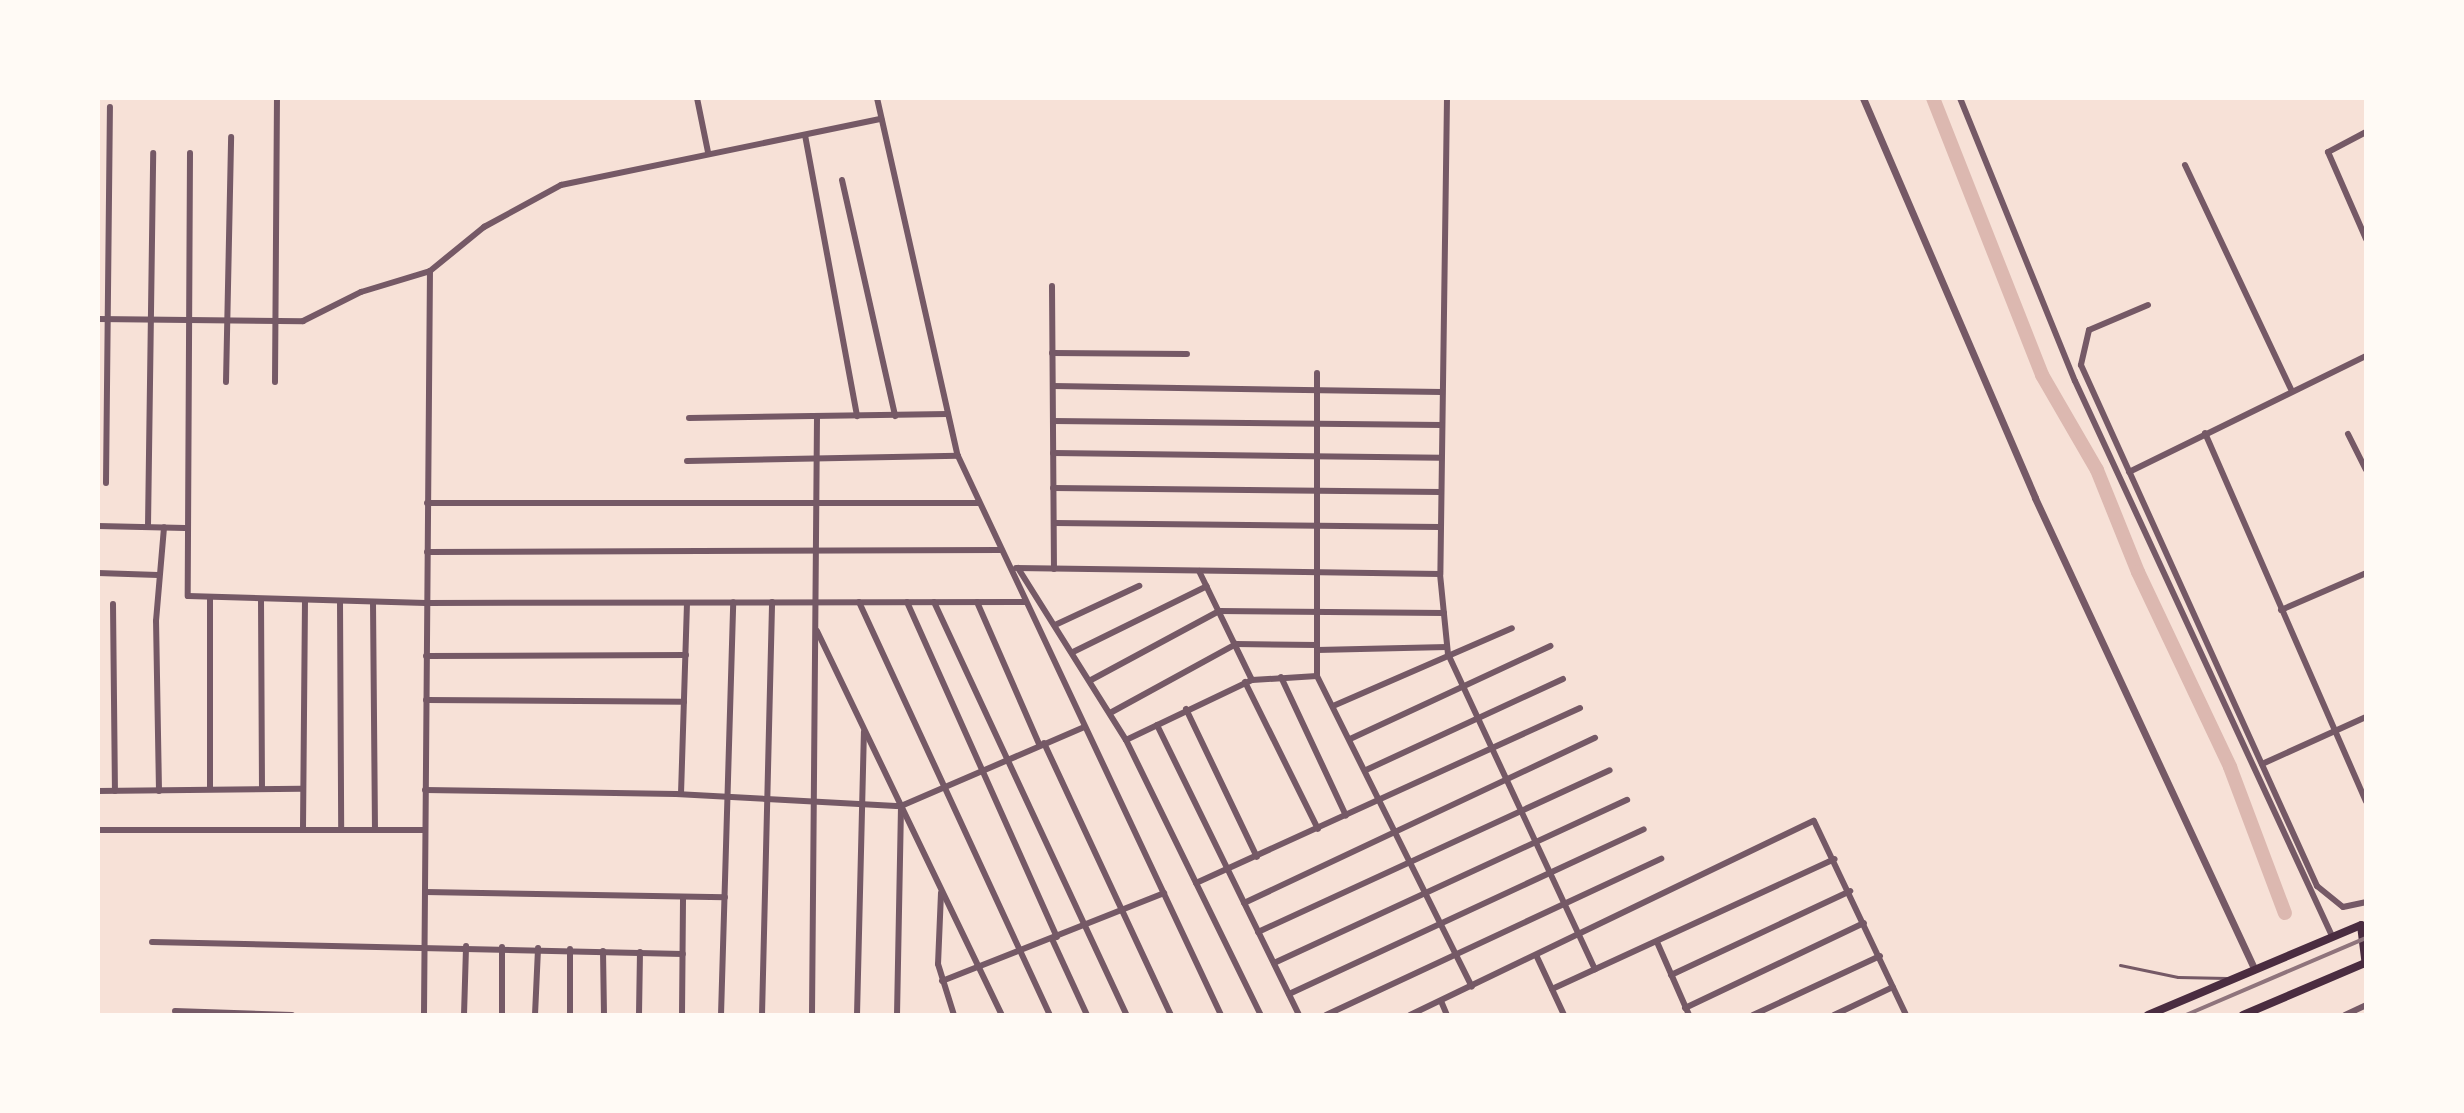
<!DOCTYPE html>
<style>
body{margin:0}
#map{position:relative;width:2464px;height:1113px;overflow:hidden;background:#f7e1d7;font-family:"Work Sans",sans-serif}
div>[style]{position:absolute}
.canal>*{height:14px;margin:-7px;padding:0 7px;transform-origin:7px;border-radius:7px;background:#dcb8b0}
.service>*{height:3px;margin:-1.5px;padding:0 1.5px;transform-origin:1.5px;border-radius:1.5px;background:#755966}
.minor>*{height:6px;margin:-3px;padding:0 3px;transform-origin:3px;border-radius:3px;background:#755966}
.tertiary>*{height:7px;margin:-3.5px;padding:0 3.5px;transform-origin:3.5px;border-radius:3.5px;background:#755966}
.secondary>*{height:8px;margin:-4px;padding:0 4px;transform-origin:4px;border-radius:4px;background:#4a2c40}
.primary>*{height:9px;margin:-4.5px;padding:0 4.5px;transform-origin:4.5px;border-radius:4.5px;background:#4a2c40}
.rail>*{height:4px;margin:-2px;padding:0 2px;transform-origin:2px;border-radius:2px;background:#8f747c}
span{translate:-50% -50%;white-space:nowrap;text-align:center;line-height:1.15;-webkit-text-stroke:7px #fffaf5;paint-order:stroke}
.frame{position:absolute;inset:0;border:100px solid #fffaf5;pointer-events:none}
</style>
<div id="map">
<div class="canal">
<div style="left:1933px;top:98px;width:298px;rotate:68.5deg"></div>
<div style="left:2042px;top:375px;width:110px;rotate:59.9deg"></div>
<div style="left:2097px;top:470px;width:110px;rotate:68.1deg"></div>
<div style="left:2138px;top:572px;width:216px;rotate:64.7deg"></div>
<div style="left:2230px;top:767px;width:156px;rotate:69.4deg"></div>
</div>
<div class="service">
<div style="left:2120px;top:965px;width:59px;rotate:11.7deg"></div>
<div style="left:2178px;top:977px;width:49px;rotate:1.2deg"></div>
</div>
<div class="minor">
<div style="left:697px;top:98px;width:55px;rotate:78.5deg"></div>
<div style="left:877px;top:98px;width:367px;rotate:77.3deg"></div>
<div style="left:958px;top:456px;width:618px;rotate:64.8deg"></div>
<div style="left:1447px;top:98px;width:476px;rotate:90.8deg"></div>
<div style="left:1440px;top:574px;width:80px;rotate:84.3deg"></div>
<div style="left:1448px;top:654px;width:348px;rotate:65deg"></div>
<div style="left:1960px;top:98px;width:305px;rotate:67.9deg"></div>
<div style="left:2075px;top:381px;width:612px;rotate:65.15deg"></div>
<div style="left:2366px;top:132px;width:43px;rotate:152.2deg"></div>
<div style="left:2328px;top:152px;width:95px;rotate:66.4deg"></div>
<div style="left:805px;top:135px;width:286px;rotate:79.5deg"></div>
<div style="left:190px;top:153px;width:443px;rotate:90.3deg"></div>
<div style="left:188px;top:596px;width:238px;rotate:1.7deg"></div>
<div style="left:426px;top:603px;width:599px;rotate:-0.1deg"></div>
<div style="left:2185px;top:165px;width:250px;rotate:64.7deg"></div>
<div style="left:842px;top:180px;width:242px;rotate:77.3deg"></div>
<div style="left:1052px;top:286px;width:283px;rotate:89.6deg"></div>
<div style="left:2148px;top:305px;width:64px;rotate:157deg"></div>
<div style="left:2089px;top:330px;width:36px;rotate:103deg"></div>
<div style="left:2081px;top:365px;width:572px;rotate:65.63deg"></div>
<div style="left:2317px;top:886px;width:33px;rotate:39deg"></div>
<div style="left:2343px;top:907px;width:24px;rotate:-12deg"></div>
<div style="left:98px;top:319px;width:205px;rotate:0.6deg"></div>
<div style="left:303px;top:321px;width:65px;rotate:-26.6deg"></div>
<div style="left:361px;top:292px;width:72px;rotate:-16.9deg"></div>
<div style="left:430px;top:271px;width:70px;rotate:-39.2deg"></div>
<div style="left:484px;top:227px;width:88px;rotate:-28.6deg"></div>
<div style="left:561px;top:185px;width:327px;rotate:-11.7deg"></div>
<div style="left:1052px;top:353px;width:135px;rotate:0.4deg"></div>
<div style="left:1317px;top:373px;width:303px;rotate:90deg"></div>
<div style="left:1317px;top:676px;width:347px;rotate:63.5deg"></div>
<div style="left:226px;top:382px;width:245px;rotate:-88.8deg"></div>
<div style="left:275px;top:382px;width:284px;rotate:-89.6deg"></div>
<div style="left:1053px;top:386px;width:389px;rotate:0.9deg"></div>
<div style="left:689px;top:418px;width:259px;rotate:-0.9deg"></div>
<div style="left:1053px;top:421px;width:389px;rotate:0.6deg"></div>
<div style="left:2205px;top:433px;width:402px;rotate:66.4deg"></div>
<div style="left:2348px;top:434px;width:40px;rotate:63.4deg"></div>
<div style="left:1053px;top:453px;width:388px;rotate:0.7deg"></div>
<div style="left:687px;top:461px;width:271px;rotate:-1.1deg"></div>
<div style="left:2129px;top:472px;width:264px;rotate:-26.1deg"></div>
<div style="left:106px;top:483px;width:376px;rotate:-89.4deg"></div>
<div style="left:1053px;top:488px;width:388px;rotate:0.6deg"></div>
<div style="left:427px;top:503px;width:551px"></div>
<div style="left:1054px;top:523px;width:386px;rotate:0.6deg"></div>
<div style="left:98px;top:526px;width:87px;rotate:1.3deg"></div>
<div style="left:148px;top:526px;width:373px;rotate:-89.2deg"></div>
<div style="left:427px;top:552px;width:573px;rotate:-0.2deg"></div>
<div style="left:1016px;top:568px;width:424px;rotate:0.8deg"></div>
<div style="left:1018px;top:568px;width:203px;rotate:57.9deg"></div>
<div style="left:1126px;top:740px;width:306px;rotate:63.9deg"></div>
<div style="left:1199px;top:571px;width:121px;rotate:64.1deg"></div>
<div style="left:98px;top:573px;width:60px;rotate:1.9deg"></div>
<div style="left:261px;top:599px;width:190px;rotate:89.7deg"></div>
<div style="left:340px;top:601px;width:228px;rotate:89.7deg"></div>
<div style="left:373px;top:602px;width:227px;rotate:89.5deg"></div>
<div style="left:859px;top:602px;width:455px;rotate:65.2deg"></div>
<div style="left:907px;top:602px;width:367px;rotate:65.9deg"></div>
<div style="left:934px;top:602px;width:456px;rotate:65deg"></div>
<div style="left:977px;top:602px;width:155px;rotate:66.4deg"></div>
<div style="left:113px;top:604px;width:187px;rotate:89.4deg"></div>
<div style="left:2281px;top:610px;width:93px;rotate:-23.5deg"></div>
<div style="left:1055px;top:625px;width:93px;rotate:-24.9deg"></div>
<div style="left:817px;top:631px;width:426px;rotate:64.3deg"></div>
<div style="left:1317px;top:650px;width:130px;rotate:-1.3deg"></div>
<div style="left:1073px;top:652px;width:149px;rotate:-26.2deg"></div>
<div style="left:426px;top:656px;width:260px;rotate:-0.2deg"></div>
<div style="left:1281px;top:677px;width:153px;rotate:64.9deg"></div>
<div style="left:1091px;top:680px;width:145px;rotate:-28.3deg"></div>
<div style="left:1219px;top:611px;width:225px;rotate:0.5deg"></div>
<div style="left:1245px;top:682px;width:164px;rotate:63.6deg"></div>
<div style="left:426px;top:700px;width:258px;rotate:0.4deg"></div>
<div style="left:1333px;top:706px;width:195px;rotate:-23.5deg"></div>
<div style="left:1186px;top:709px;width:164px;rotate:64.4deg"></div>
<div style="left:1110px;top:713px;width:144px;rotate:-28.7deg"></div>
<div style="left:1236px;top:644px;width:81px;rotate:0.7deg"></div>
<div style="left:1157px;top:725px;width:323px;rotate:63.9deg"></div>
<div style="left:1350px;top:739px;width:221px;rotate:-24.9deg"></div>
<div style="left:1126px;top:740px;width:140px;rotate:-25.5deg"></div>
<div style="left:1252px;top:680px;width:65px;rotate:-3.5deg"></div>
<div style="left:1044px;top:743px;width:300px;rotate:65deg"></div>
<div style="left:2262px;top:764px;width:114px;rotate:-24.3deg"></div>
<div style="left:1366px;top:770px;width:217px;rotate:-24.8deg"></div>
<div style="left:210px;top:789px;width:191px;rotate:-90deg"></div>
<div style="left:425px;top:790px;width:251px;rotate:0.9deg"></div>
<div style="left:676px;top:794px;width:225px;rotate:3.1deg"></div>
<div style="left:901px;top:806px;width:199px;rotate:-23.3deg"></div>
<div style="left:98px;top:791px;width:203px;rotate:-0.6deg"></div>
<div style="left:159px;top:791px;width:170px;rotate:-91deg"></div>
<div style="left:156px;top:621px;width:94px;rotate:-85.1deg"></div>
<div style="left:681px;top:794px;width:191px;rotate:-88.2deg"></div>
<div style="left:303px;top:829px;width:229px;rotate:-89.5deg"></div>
<div style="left:98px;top:830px;width:326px"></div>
<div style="left:1196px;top:883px;width:422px;rotate:-24.5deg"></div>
<div style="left:425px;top:892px;width:300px;rotate:1deg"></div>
<div style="left:941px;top:893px;width:71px;rotate:92.4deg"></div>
<div style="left:938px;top:964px;width:53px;rotate:72.6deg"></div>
<div style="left:1244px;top:903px;width:388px;rotate:-25.2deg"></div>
<div style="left:1258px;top:932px;width:387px;rotate:-24.7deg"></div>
<div style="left:1052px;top:939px;width:84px;rotate:65.3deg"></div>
<div style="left:152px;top:942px;width:531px;rotate:1.29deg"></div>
<div style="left:1657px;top:942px;width:80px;rotate:66.3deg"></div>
<div style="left:502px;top:947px;width:68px;rotate:90deg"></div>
<div style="left:570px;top:949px;width:66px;rotate:90deg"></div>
<div style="left:603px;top:951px;width:64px;rotate:89.1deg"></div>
<div style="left:1537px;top:957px;width:64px;rotate:65deg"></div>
<div style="left:1274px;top:963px;width:389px;rotate:-24.8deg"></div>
<div style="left:1671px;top:975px;width:198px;rotate:-25.1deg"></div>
<div style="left:942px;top:981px;width:239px;rotate:-21.6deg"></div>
<div style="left:1552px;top:989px;width:311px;rotate:-24.7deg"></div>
<div style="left:1289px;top:994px;width:391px;rotate:-24.9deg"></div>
<div style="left:1441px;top:1001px;width:15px;rotate:67deg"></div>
<div style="left:1685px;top:1008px;width:198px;rotate:-25.4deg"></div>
<div style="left:175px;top:1011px;width:117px;rotate:2deg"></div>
<div style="left:424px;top:1015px;width:744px;rotate:-89.54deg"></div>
<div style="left:464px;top:1015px;width:69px;rotate:-88.3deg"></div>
<div style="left:535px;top:1015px;width:67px;rotate:-87.4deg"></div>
<div style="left:639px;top:1015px;width:63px;rotate:-89.1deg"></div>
<div style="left:682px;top:1015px;width:118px;rotate:-89.5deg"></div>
<div style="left:721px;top:1015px;width:413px;rotate:-88.3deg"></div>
<div style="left:762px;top:1015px;width:413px;rotate:-88.6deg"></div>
<div style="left:812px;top:1015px;width:598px;rotate:-89.52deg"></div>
<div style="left:857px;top:1015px;width:283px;rotate:-88.6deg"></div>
<div style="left:897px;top:1015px;width:205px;rotate:-88.9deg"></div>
<div style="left:1326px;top:1015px;width:370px;rotate:-25deg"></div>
<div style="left:1410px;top:1015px;width:448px;rotate:-25.7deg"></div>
<div style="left:1814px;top:821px;width:215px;rotate:64.6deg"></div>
<div style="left:1753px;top:1015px;width:140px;rotate:-24.9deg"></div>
<div style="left:1834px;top:1015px;width:65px;rotate:-25.4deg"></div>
<div style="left:2345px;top:1015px;width:23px;rotate:-25deg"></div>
</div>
<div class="tertiary">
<div style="left:1863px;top:98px;width:435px;rotate:66.7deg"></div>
<div style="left:2035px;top:498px;width:519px;rotate:65.02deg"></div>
</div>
<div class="secondary">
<div style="left:2148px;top:1015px;width:231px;rotate:-22.9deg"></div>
<div style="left:2243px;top:1015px;width:133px;rotate:-23.1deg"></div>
</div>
<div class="primary">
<div style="left:2361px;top:925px;width:39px;rotate:83deg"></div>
</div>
<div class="rail">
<div style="left:2186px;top:1015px;width:196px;rotate:-23.2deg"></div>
</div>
<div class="frame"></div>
</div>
